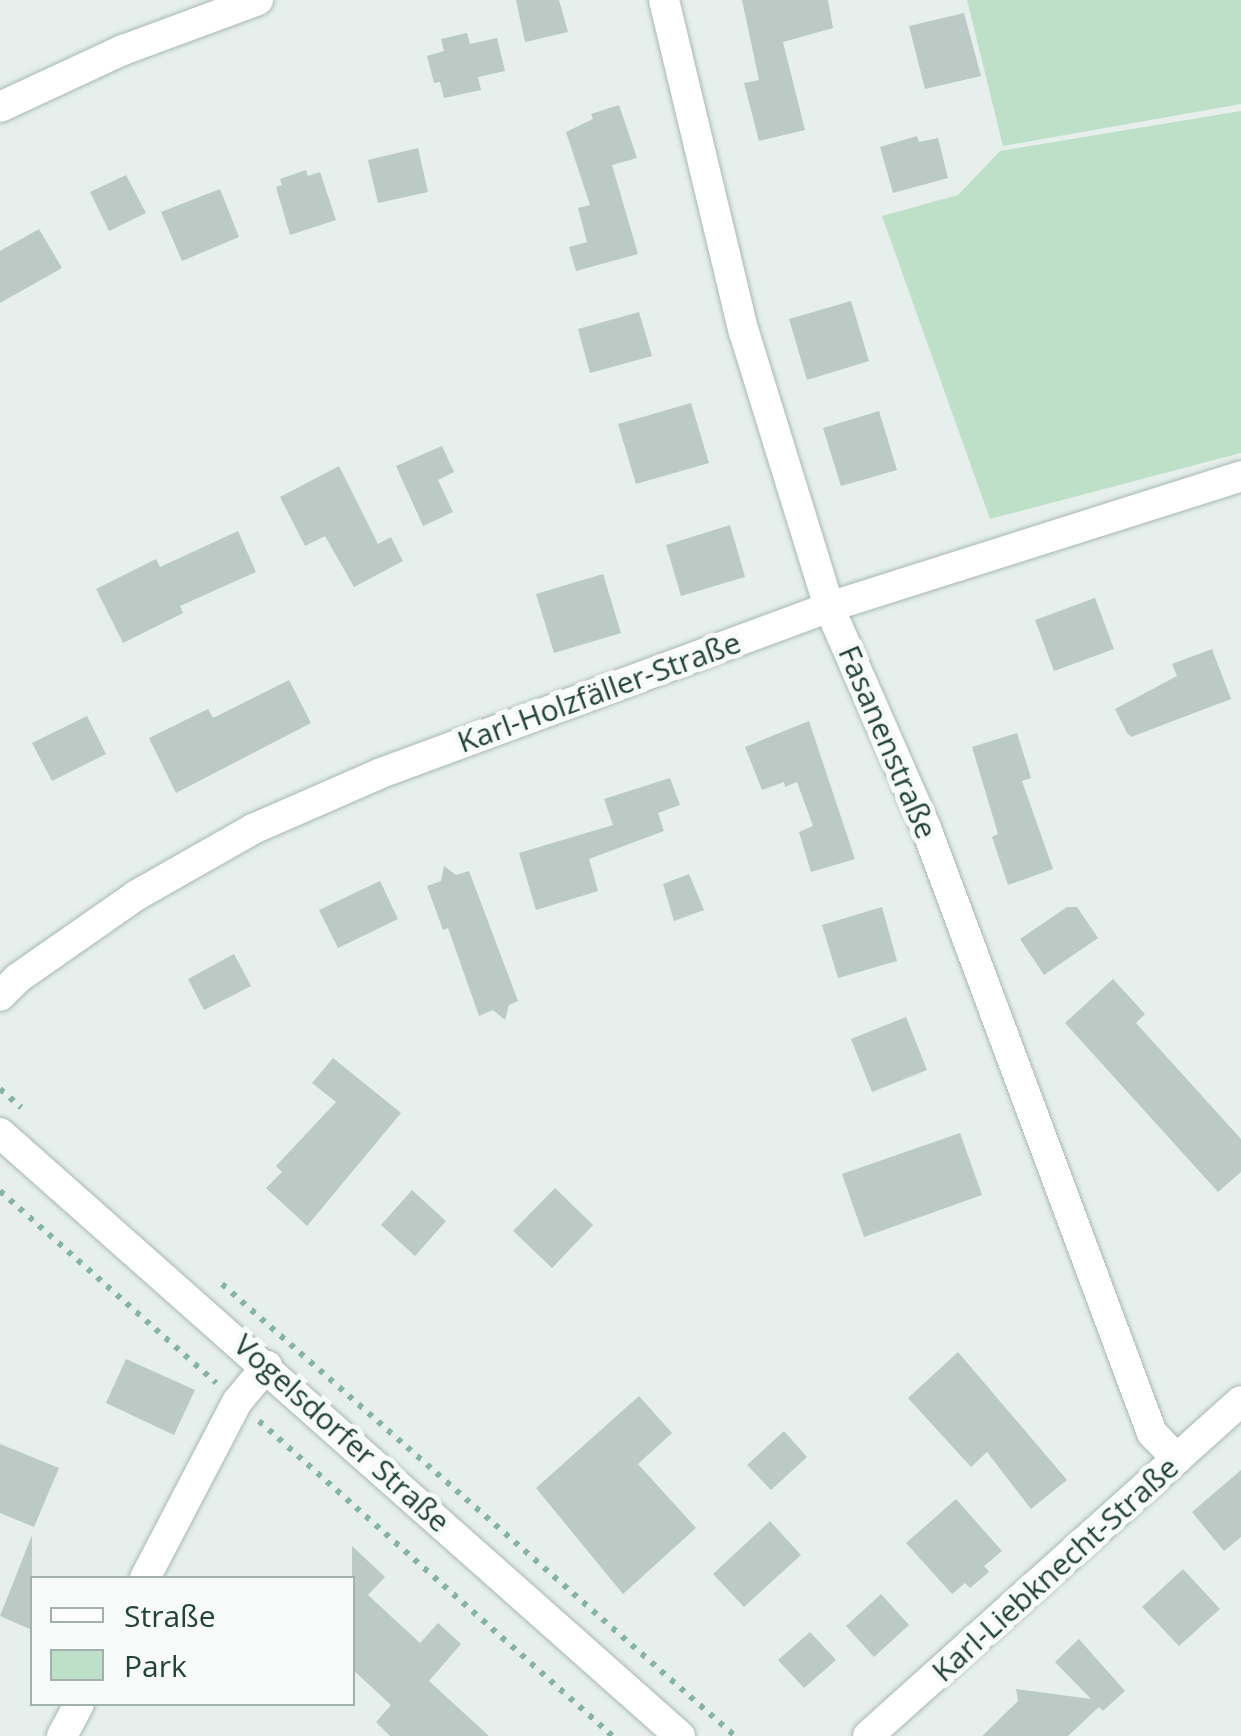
<!DOCTYPE html>
<meta charset="utf-8">
<style>
body{margin:0}
#map{position:relative;width:1241px;height:1736px;overflow:hidden;background:#e6efeb;font-family:"Open Sans",sans-serif}
div>[style]{position:absolute}
.green>*{inset:0;background:#bfe0c8}
.building>*{inset:0;background:#bbcac4}
.path>*{height:6px;margin-top:-3px;transform-origin:0;background:repeating-linear-gradient(90deg,#86b3a5 0 5px,transparent 0 13px)}
.roads{filter:drop-shadow(0 0 2px #a8b8b2) drop-shadow(0 0 2px #a8b8b2)}
.minor>*{height:30px;margin:-15px;padding:0 15px;transform-origin:15px;border-radius:15px;background:#fff}
span{translate:-50% -50%;white-space:nowrap;text-align:center;line-height:1.15;-webkit-text-stroke:10px #f7fbf9;paint-order:stroke}
.street-label{font-size:30px;color:#24423a}
.legend{position:absolute;left:30px;top:1576px;width:325px;height:130px;box-sizing:border-box;background:#f7fbf9;border:2px solid #a3b1ad;margin:0;padding:12px 18px;list-style:none;font-size:30px;color:#24423a}
.legend li{display:flex;align-items:center;gap:20px;height:50px}
.legend b{width:50px;border:2px solid #a3b1ad}
</style>
<div id="map">
<div class="green">
<div style="clip-path:polygon(967px 0,1241px 0,1241px 104px,1003px 146px)"></div>
<div style="clip-path:polygon(1241px 111px,1241px 453px,990px 519px,882px 216px,958px 195px,1000px 151px)"></div>
</div>
<div class="building">
<div style="clip-path:polygon(516px 0,559px 0,568px 32px,525px 42px)"></div>
<div style="clip-path:polygon(742px 0,828px 0,833px 28px,783px 42px,805px 130px,759px 141px,744px 83px,759px 80px)"></div>
<div style="clip-path:polygon(964px 13px,981px 76px,925px 89px,909px 26px)"></div>
<div style="clip-path:polygon(467px 33px,470px 44px,497px 38px,505px 71px,478px 77px,481px 90px,444px 98px,440px 82px,434px 83px,427px 56px,444px 51px,441px 39px)"></div>
<div style="clip-path:polygon(619px 105px,637px 158px,612px 165px,638px 254px,576px 271px,569px 247px,587px 242px,578px 208px,590px 205px,566px 132px,593px 119px,591px 114px)"></div>
<div style="clip-path:polygon(917px 136px,919px 142px,938px 138px,948px 178px,893px 193px,880px 147px)"></div>
<div style="clip-path:polygon(418px 148px,428px 192px,378px 203px,368px 160px)"></div>
<div style="clip-path:polygon(306px 170px,308px 176px,320px 172px,336px 220px,290px 235px,276px 187px,282px 185px,280px 179px)"></div>
<div style="clip-path:polygon(126px 175px,146px 213px,109px 231px,90px 192px)"></div>
<div style="clip-path:polygon(220px 189px,239px 237px,182px 261px,161px 212px)"></div>
<div style="clip-path:polygon(39px 229px,62px 268px,0 303px,0 251px)"></div>
<div style="clip-path:polygon(851px 301px,869px 361px,807px 380px,789px 319px)"></div>
<div style="clip-path:polygon(639px 312px,652px 356px,590px 373px,578px 329px)"></div>
<div style="clip-path:polygon(691px 403px,709px 463px,636px 484px,618px 424px)"></div>
<div style="clip-path:polygon(879px 411px,897px 470px,841px 486px,823px 428px)"></div>
<div style="clip-path:polygon(442px 446px,454px 472px,438px 480px,453px 512px,423px 526px,396px 466px)"></div>
<div style="clip-path:polygon(339px 466px,378px 544px,391px 537px,403px 561px,354px 587px,325px 536px,305px 546px,280px 497px)"></div>
<div style="clip-path:polygon(730px 525px,745px 577px,681px 596px,666px 545px)"></div>
<div style="clip-path:polygon(238px 531px,256px 572px,180px 606px,183px 613px,123px 643px,96px 589px,156px 559px,160px 567px)"></div>
<div style="clip-path:polygon(603px 574px,621px 633px,554px 653px,536px 594px)"></div>
<div style="clip-path:polygon(1095px 598px,1114px 649px,1054px 671px,1035px 620px)"></div>
<div style="clip-path:polygon(1212px 649px,1231px 699px,1131px 737px,1127px 733px,1115px 709px,1177px 676px,1172px 664px)"></div>
<div style="clip-path:polygon(289px 680px,311px 723px,176px 793px,149px 738px,208px 709px,213px 718px)"></div>
<div style="clip-path:polygon(87px 716px,106px 754px,52px 781px,32px 743px)"></div>
<div style="clip-path:polygon(809px 721px,855px 859px,811px 872px,799px 832px,813px 826px,797px 782px,785px 787px,784px 782px,762px 790px,745px 747px)"></div>
<div style="clip-path:polygon(1017px 733px,1031px 778px,1022px 781px,1053px 869px,1008px 885px,992px 837px,998px 834px,972px 747px)"></div>
<div style="clip-path:polygon(670px 778px,680px 805px,658px 813px,664px 831px,589px 859px,598px 891px,536px 910px,519px 853px,613px 825px,604px 799px)"></div>
<div style="clip-path:polygon(444px 866px,456px 875px,469px 871px,518px 1001px,509px 1005px,505px 1020px,493px 1010px,479px 1016px,448px 928px,443px 930px,427px 886px,441px 881px)"></div>
<div style="clip-path:polygon(689px 874px,704px 910px,674px 921px,663px 884px)"></div>
<div style="clip-path:polygon(380px 881px,398px 919px,338px 948px,319px 910px)"></div>
<div style="clip-path:polygon(882px 907px,897px 961px,838px 978px,822px 925px)"></div>
<div style="clip-path:polygon(1067px 907px,1077px 907px,1098px 938px,1044px 975px,1020px 939px)"></div>
<div style="clip-path:polygon(234px 954px,251px 986px,204px 1010px,188px 979px)"></div>
<div style="clip-path:polygon(1113px 979px,1145px 1014px,1136px 1023px,1241px 1139px,1241px 1172px,1218px 1192px,1065px 1023px)"></div>
<div style="clip-path:polygon(906px 1017px,927px 1070px,872px 1092px,851px 1039px)"></div>
<div style="clip-path:polygon(333px 1058px,401px 1113px,307px 1226px,266px 1188px,282px 1172px,276px 1166px,336px 1102px,312px 1083px)"></div>
<div style="clip-path:polygon(960px 1133px,982px 1195px,864px 1237px,842px 1174px)"></div>
<div style="clip-path:polygon(555px 1188px,593px 1225px,552px 1268px,513px 1231px)"></div>
<div style="clip-path:polygon(412px 1190px,446px 1221px,415px 1256px,381px 1225px)"></div>
<div style="clip-path:polygon(958px 1352px,1067px 1480px,1031px 1509px,987px 1452px,971px 1467px,908px 1398px)"></div>
<div style="clip-path:polygon(126px 1359px,195px 1390px,174px 1435px,106px 1403px)"></div>
<div style="clip-path:polygon(639px 1396px,672px 1433px,638px 1464px,696px 1528px,623px 1594px,536px 1488px)"></div>
<div style="clip-path:polygon(784px 1431px,807px 1457px,771px 1490px,747px 1465px)"></div>
<div style="clip-path:polygon(0 1444px,59px 1468px,34px 1527px,0 1513px)"></div>
<div style="clip-path:polygon(1241px 1470px,1241px 1537px,1224px 1551px,1192px 1512px)"></div>
<div style="clip-path:polygon(956px 1499px,1002px 1551px,984px 1566px,989px 1572px,970px 1588px,965px 1583px,952px 1594px,906px 1543px)"></div>
<div style="clip-path:polygon(770px 1521px,801px 1555px,744px 1607px,713px 1574px)"></div>
<div style="clip-path:polygon(32px 1535px,32px 1630px,0 1616px)"></div>
<div style="clip-path:polygon(352px 1546px,385px 1577px,368px 1595px,420px 1643px,438px 1623px,461px 1644px,429px 1681px,489px 1736px,390px 1736px,376px 1722px,391px 1705px,352px 1669px)"></div>
<div style="clip-path:polygon(1183px 1569px,1220px 1609px,1179px 1646px,1142px 1607px)"></div>
<div style="clip-path:polygon(881px 1594px,909px 1625px,874px 1657px,846px 1626px)"></div>
<div style="clip-path:polygon(810px 1632px,836px 1660px,804px 1688px,778px 1660px)"></div>
<div style="clip-path:polygon(1079px 1639px,1125px 1691px,1103px 1711px,1099px 1707px,1068px 1736px,982px 1736px,1018px 1701px,1016px 1689px,1091px 1699px,1055px 1662px)"></div>
</div>
<div class="path">
<div style="left:0;top:1089px;width:28px;rotate:41deg"></div>
<div style="left:0;top:1191px;width:289px;rotate:41.6deg"></div>
<div style="left:222px;top:1284px;width:684px;rotate:41.38deg"></div>
<div style="left:259px;top:1421px;width:474px;rotate:41.7deg"></div>
</div>
<div class="roads">
<div class="minor">
<div style="left:664px;top:0;width:342px;rotate:76.5deg"></div>
<div style="left:744px;top:332px;width:288px;rotate:72.8deg"></div>
<div style="left:829px;top:607px;width:241px;rotate:66.3deg"></div>
<div style="left:926px;top:828px;width:646px;rotate:69.52deg"></div>
<div style="left:1152px;top:1433px;width:36px;rotate:46deg"></div>
<div style="left:0;top:107px;width:136px;rotate:-24.9deg"></div>
<div style="left:123px;top:50px;width:144px;rotate:-20.3deg"></div>
<div style="left:0;top:996px;width:25px;rotate:-45deg"></div>
<div style="left:18px;top:978px;width:145px;rotate:-34.9deg"></div>
<div style="left:137px;top:895px;width:133px;rotate:-29.6deg"></div>
<div style="left:253px;top:829px;width:140px;rotate:-23.6deg"></div>
<div style="left:381px;top:773px;width:478px;rotate:-20.3deg"></div>
<div style="left:829px;top:607px;width:432px;rotate:-17.6deg"></div>
<div style="left:0;top:1133px;width:909px;rotate:41.57deg"></div>
<div style="left:145px;top:1578px;width:199px;rotate:-62.4deg"></div>
<div style="left:237px;top:1402px;width:47px;rotate:-50.2deg"></div>
<div style="left:62px;top:1736px;width:36px;rotate:-62deg"></div>
<div style="left:868px;top:1736px;width:501px;rotate:-41.93deg"></div>
</div>
</div>
<div class="street-label">
<span style="left:599px;top:692px;rotate:-20deg">Karl-Holzfäller-Straße</span>
<span style="left:888px;top:742px;rotate:67deg">Fasanenstraße</span>
<span style="left:342px;top:1433px;rotate:42deg">Vogelsdorfer Straße</span>
<span style="left:1055px;top:1569px;rotate:-42deg">Karl-Liebknecht-Straße</span>
</div>
<ul class="legend">
<li><b style="height:12px;background:#fff"></b>Straße</li>
<li><b style="height:28px;background:#bfe0c8"></b>Park</li>
</ul>
</div>
